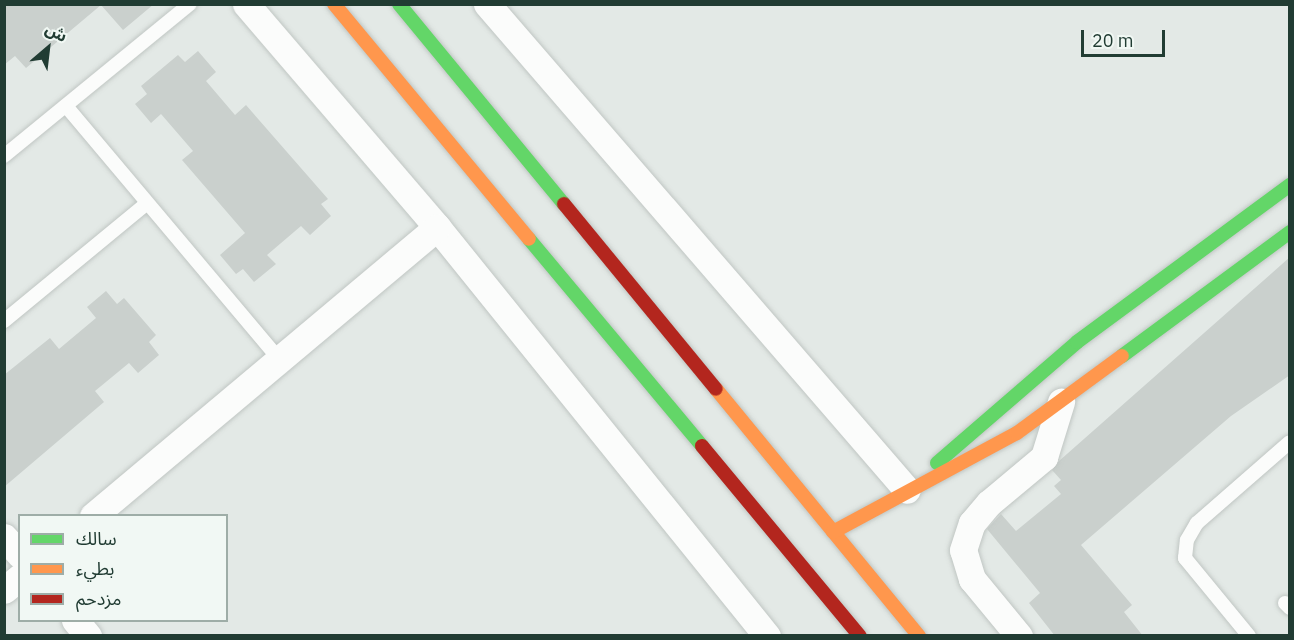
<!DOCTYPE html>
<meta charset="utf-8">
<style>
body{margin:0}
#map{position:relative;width:1294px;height:640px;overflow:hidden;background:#e3e9e6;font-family:"IBM Plex Sans","Noto Sans Arabic",sans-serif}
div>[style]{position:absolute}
.building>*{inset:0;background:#cad0cd}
.roads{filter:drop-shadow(0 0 2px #c0c6c3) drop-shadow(0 0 2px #c0c6c3)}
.lane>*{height:14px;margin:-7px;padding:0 7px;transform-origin:7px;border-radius:7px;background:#fbfcfb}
.street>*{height:27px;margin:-13.5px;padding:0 13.5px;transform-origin:13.5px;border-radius:13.5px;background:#fbfcfb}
.fast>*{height:14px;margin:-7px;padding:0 7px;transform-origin:7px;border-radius:7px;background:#63d668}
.slow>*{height:14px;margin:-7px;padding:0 7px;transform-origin:7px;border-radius:7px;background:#ff974d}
.jam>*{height:14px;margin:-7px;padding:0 7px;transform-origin:7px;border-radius:7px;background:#b3261e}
span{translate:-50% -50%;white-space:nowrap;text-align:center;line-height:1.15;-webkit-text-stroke:6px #f1f8f4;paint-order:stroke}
.frame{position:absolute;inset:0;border:6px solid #213c33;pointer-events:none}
.legend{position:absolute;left:18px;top:514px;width:210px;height:108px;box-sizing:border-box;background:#f1f8f4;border:2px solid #9eada7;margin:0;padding:8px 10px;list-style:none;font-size:18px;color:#213c33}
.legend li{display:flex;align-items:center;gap:12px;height:30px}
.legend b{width:30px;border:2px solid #9eada7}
.north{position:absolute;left:18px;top:18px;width:60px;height:60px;-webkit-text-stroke:4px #f1f8f4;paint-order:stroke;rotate:28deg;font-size:16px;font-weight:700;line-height:24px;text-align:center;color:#213c33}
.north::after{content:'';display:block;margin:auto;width:21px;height:27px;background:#213c33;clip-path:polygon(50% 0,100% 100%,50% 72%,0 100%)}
.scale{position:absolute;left:1081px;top:30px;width:84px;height:27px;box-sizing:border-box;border:3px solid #213c33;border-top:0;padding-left:8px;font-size:18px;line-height:21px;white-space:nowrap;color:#213c33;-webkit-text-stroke:4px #f1f8f4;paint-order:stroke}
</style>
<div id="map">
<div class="building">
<div style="clip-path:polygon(4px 4px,154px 4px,123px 30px,101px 5px,26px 68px,15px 56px,4px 65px)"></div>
<div style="clip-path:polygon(198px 51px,216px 72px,206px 81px,235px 115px,246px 105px,328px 199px,321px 204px,331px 216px,310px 235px,301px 226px,267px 255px,276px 264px,254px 282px,243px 269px,236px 274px,220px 255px,245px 233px,182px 160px,193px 151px,161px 114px,151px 123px,135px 104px,147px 94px,141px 86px,178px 55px,185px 62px)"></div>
<div style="clip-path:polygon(1290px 257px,1290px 375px,1231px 416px,1081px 545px,1132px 605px,1124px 612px,1143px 636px,1055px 636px,1029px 603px,1040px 593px,987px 529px,1001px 514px,1016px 531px,1061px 494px,1054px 486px,1061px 480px,1052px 470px,1059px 461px)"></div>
<div style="clip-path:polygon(106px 291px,117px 304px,124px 298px,156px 335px,149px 342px,159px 355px,138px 373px,129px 363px,95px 391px,104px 402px,4px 487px,4px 375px,50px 338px,59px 349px,96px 318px,87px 307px)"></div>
</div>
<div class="roads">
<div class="lane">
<div style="left:66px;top:106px;width:331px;rotate:49.9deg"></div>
<div style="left:4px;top:156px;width:240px;rotate:-39.3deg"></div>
<div style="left:4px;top:321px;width:185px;rotate:-39.5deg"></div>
<div style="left:1285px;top:603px;width:7px;rotate:45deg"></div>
<div style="left:1249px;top:636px;width:101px;rotate:-129.4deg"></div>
<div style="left:1185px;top:558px;width:18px;rotate:-84deg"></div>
<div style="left:1187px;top:540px;width:20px;rotate:-60deg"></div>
<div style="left:1197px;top:523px;width:123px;rotate:-41.1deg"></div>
</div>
<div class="street">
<div style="left:246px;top:4px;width:294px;rotate:49.4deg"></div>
<div style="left:437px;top:227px;width:526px;rotate:51.1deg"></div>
<div style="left:487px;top:4px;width:642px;rotate:49.17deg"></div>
<div style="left:93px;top:516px;width:449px;rotate:-40deg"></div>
<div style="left:4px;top:537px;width:24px;rotate:48deg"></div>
<div style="left:4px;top:590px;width:21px;rotate:-39deg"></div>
<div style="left:75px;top:620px;width:21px;rotate:51deg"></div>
<div style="left:1019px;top:636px;width:74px;rotate:-129.5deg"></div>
<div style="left:972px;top:579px;width:30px;rotate:-107deg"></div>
<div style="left:963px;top:550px;width:28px;rotate:-72deg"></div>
<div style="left:972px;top:523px;width:26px;rotate:-50deg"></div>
<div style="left:989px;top:503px;width:72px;rotate:-39.9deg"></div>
<div style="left:1044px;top:457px;width:58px;rotate:-72.8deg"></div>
</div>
<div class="fast">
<div style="left:399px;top:4px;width:259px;rotate:50.5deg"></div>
<div style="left:529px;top:239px;width:270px;rotate:50.1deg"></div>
<div style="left:1122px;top:356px;width:209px;rotate:-36.4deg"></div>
<div style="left:937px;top:463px;width:185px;rotate:-40.8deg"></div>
<div style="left:1077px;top:342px;width:265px;rotate:-36.4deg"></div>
</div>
<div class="slow">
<div style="left:334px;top:4px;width:305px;rotate:50.3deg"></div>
<div style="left:716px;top:389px;width:320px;rotate:50.6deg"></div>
<div style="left:833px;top:532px;width:209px;rotate:-28.3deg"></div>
<div style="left:1017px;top:433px;width:130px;rotate:-36.3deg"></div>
</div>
<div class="jam">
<div style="left:564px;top:204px;width:239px;rotate:50.6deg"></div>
<div style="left:702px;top:446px;width:247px;rotate:50.3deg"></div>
</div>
</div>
<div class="frame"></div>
<ul class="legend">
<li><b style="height:8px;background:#63d668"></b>سالك</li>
<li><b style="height:8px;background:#ff974d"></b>بطيء</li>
<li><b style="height:8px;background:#b3261e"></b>مزدحم</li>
</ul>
<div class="north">ش</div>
<div class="scale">20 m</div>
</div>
